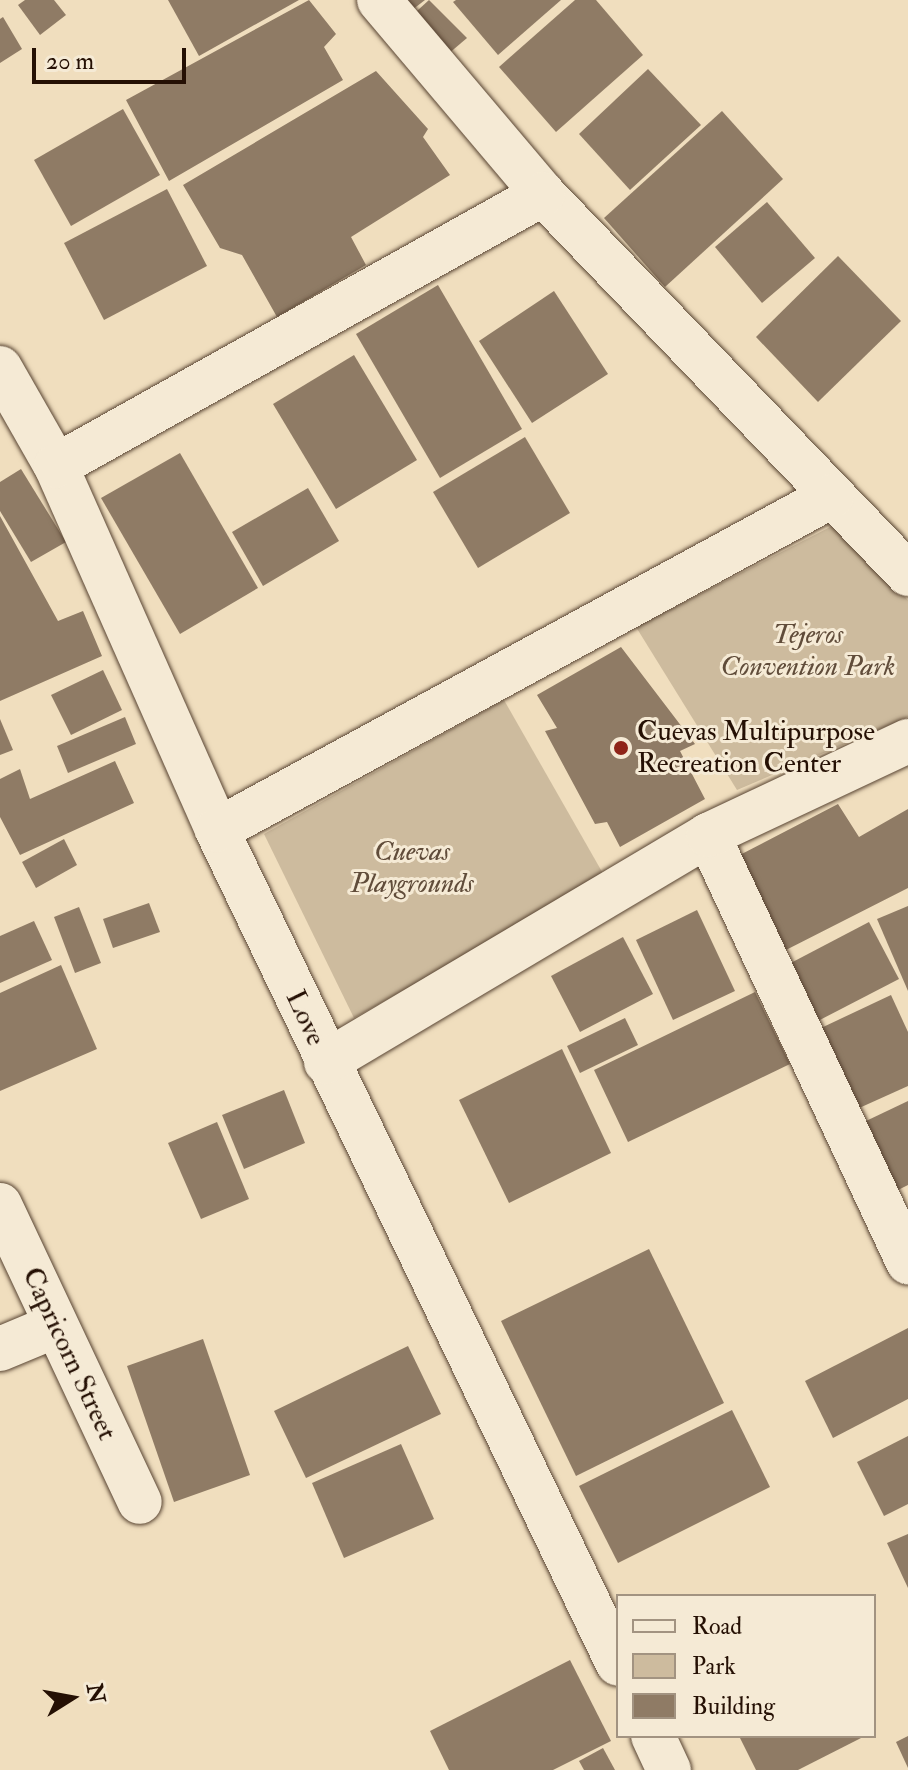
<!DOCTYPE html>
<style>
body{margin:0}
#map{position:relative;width:908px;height:1770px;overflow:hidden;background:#f0debe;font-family:"IM FELL Double Pica",serif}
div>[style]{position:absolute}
.green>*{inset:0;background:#cdbb9e}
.building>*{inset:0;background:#8f7b65}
.roads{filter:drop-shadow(0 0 2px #584432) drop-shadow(0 0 2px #584432)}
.minor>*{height:44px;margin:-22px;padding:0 22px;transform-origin:22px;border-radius:22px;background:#f5ead5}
.dots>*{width:22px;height:22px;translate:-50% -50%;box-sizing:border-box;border:4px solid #f5ead5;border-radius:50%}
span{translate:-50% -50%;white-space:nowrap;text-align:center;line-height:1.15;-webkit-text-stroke:6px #f5ead5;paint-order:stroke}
.park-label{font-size:28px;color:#604c3a;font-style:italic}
.poi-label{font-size:28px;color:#251004}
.left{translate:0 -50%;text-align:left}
.street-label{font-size:28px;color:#251004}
.legend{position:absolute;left:616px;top:1594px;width:260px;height:144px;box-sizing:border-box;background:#f5ead5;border:2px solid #a29381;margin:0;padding:10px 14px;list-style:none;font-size:24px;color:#251004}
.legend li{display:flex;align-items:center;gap:16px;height:40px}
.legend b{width:40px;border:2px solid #a29381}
.north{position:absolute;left:32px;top:1658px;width:80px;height:80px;-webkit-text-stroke:6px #f5ead5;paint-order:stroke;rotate:79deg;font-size:22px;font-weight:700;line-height:32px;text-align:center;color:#251004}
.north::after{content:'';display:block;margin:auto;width:28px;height:36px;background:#251004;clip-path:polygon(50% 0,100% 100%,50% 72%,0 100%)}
.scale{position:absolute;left:32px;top:48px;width:154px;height:36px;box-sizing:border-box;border:4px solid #251004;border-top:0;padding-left:10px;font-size:24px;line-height:28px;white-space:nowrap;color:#251004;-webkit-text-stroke:6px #f5ead5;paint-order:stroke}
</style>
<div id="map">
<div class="green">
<div style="clip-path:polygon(834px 525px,908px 600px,908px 717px,737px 790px,636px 627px)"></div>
<div style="clip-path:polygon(504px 700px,605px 877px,354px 1018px,264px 834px)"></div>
</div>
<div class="building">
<div style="clip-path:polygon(25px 0,54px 0,66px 15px,40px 35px,18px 5px)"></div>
<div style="clip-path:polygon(168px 0,299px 0,199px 56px)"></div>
<div style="clip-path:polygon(309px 0,336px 34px,324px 47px,343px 80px,169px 181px,126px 100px)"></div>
<div style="clip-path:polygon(404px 0,425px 0,412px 10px)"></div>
<div style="clip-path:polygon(429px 0,467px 38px,441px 60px,406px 21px)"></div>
<div style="clip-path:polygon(561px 0,498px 55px,453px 2px,456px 0)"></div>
<div style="clip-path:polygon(575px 0,596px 0,643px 55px,556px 132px,499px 67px)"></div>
<div style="clip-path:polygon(3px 17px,22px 49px,0 63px,0 19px)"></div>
<div style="clip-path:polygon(648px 69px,701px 125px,630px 190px,579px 134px)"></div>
<div style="clip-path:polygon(376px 71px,428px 129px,423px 137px,450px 175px,351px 237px,366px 265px,277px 317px,242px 255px,220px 248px,183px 185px)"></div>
<div style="clip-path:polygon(123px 109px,160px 175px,71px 226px,34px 160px)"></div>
<div style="clip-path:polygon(722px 111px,783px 179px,665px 287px,604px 218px)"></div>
<div style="clip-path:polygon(167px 189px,207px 266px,104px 320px,64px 243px)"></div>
<div style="clip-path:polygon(767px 202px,815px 258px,762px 303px,715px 247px)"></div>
<div style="clip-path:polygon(838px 256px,901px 321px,818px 402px,756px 337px)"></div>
<div style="clip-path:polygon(438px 285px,522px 429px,440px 478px,356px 334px)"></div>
<div style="clip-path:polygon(554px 291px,608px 374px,532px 423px,479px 341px)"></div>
<div style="clip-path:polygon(354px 355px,417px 460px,336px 509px,273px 404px)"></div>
<div style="clip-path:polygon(525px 437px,570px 513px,478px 568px,433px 492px)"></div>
<div style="clip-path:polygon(180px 453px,258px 588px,180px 634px,101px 498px)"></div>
<div style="clip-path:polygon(21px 469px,66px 542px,31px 562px,0 511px,0 482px)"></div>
<div style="clip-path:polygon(308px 488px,339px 541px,263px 586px,232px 532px)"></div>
<div style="clip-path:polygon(0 516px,58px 621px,83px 611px,102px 656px,0 701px)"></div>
<div style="clip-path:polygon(621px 647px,695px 744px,680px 751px,705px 799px,620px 847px,607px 822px,595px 824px,545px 731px,557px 728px,537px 695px)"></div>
<div style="clip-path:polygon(103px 670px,122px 710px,71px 735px,51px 695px)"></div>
<div style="clip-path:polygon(125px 717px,136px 744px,68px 773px,57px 746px)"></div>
<div style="clip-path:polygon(0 719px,13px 750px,0 755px)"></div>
<div style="clip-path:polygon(115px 761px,134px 803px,20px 855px,0 817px,0 779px,20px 769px,30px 799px)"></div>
<div style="clip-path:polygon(838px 804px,859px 837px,908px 809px,908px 888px,780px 953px,732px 859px)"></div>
<div style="clip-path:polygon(64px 839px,77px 865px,36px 888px,22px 862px)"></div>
<div style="clip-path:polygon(149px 903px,160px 932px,113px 948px,103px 919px)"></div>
<div style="clip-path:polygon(908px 906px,908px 991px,877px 919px)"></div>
<div style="clip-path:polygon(79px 907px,101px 963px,75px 973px,54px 917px)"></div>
<div style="clip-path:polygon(697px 910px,735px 991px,673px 1020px,636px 940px)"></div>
<div style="clip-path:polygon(34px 921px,52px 960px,0 983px,0 936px)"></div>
<div style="clip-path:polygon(869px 922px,899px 979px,814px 1023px,785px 966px)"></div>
<div style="clip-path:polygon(623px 937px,653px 994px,580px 1032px,551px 976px)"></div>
<div style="clip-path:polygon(61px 965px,97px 1049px,0 1091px,0 993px)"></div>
<div style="clip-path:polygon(755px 992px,790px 1064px,628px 1142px,594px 1070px)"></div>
<div style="clip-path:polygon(891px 995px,908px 1032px,908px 1086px,857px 1109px,821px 1028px)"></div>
<div style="clip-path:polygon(625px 1018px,638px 1045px,580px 1073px,567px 1046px)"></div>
<div style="clip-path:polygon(562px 1049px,611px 1153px,509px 1203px,459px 1100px)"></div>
<div style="clip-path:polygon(284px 1090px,305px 1143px,244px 1169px,222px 1115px)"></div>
<div style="clip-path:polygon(908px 1101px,908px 1185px,898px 1190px,866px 1121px)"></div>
<div style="clip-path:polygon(217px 1122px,249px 1199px,201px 1219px,168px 1143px)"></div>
<div style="clip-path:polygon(649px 1249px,724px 1403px,576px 1476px,501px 1321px)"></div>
<div style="clip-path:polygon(908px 1328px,908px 1399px,833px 1438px,805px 1381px)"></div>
<div style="clip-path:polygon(203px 1339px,250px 1475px,174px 1502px,127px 1366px)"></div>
<div style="clip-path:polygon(408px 1346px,441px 1414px,306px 1478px,274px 1411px)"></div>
<div style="clip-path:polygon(732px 1410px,770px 1487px,618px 1563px,579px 1486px)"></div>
<div style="clip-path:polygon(908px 1436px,908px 1504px,884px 1516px,857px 1462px)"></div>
<div style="clip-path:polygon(401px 1444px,434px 1519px,344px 1558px,312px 1483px)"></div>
<div style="clip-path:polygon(908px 1534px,908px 1588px,887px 1543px)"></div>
<div style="clip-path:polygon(570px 1660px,611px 1741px,553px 1770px,449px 1770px,430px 1731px)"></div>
<div style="clip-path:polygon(739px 1736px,865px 1736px,798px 1770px,756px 1770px)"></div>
<div style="clip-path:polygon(908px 1736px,908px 1768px,896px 1742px)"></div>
<div style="clip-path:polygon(603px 1748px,615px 1770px,584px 1770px,579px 1761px)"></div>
</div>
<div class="roads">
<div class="minor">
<div style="left:379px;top:0;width:254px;rotate:49.8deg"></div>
<div style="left:543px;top:194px;width:527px;rotate:46.15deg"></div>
<div style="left:0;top:368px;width:113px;rotate:60.3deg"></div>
<div style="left:56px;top:466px;width:398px;rotate:66.1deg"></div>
<div style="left:217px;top:830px;width:925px;rotate:64.32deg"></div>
<div style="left:56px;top:466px;width:558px;rotate:-29.18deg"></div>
<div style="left:217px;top:830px;width:700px;rotate:-28.51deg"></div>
<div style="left:708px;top:835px;width:472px;rotate:64.9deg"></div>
<div style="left:326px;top:1062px;width:444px;rotate:-30.7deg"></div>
<div style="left:708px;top:835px;width:221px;rotate:-25.2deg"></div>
<div style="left:0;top:1205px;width:328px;rotate:64.8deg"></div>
<div style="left:0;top:1349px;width:60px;rotate:-22.7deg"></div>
<div style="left:653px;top:1736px;width:38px;rotate:65deg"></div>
</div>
</div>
<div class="dots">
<div style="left:621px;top:748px;background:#8f2418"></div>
</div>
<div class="park-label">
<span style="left:808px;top:651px">Tejeros<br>Convention Park</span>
<span style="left:412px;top:868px">Cuevas<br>Playgrounds</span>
</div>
<div class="poi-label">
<span class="left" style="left:637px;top:748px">Cuevas Multipurpose<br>Recreation Center</span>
</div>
<div class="street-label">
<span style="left:305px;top:1018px;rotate:65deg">Love</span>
<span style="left:69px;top:1354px;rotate:65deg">Capricorn Street</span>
</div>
<ul class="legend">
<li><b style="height:10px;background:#f5ead5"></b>Road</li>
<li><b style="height:22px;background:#cdbb9e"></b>Park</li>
<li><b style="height:22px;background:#8f7b65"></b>Building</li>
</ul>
<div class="north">N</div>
<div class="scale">20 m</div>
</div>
